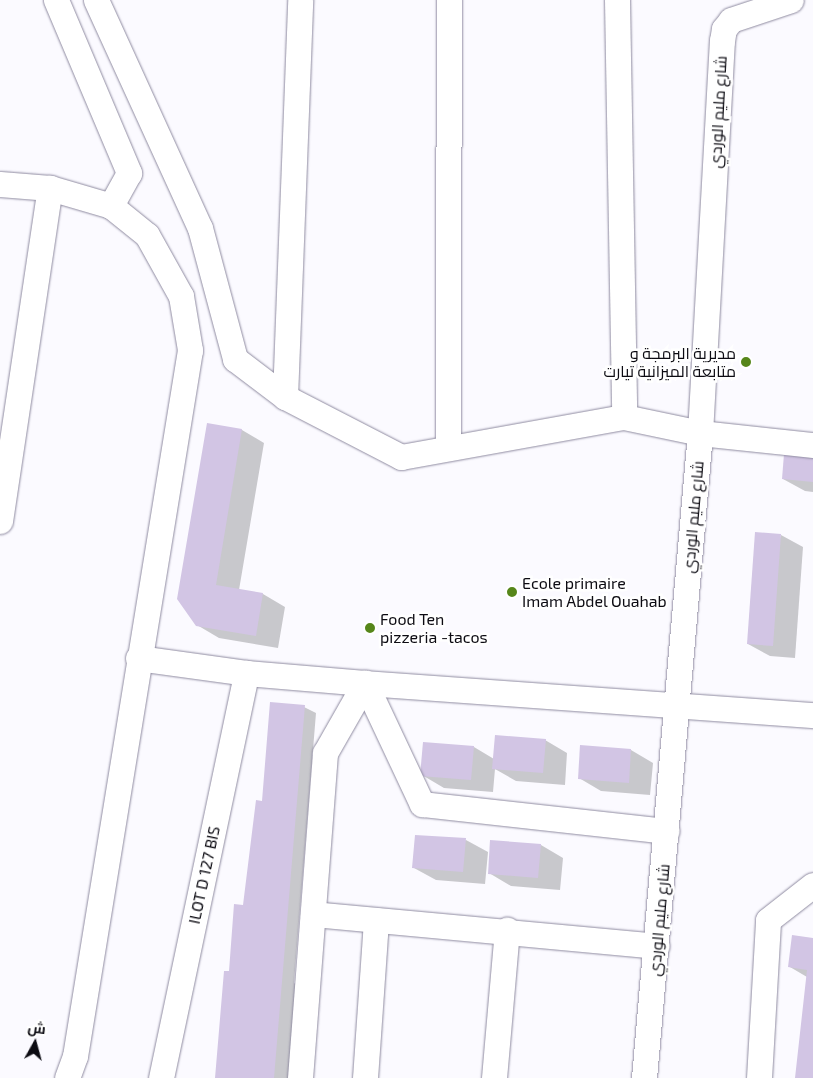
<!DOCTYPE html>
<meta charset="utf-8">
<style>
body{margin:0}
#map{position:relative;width:813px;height:1078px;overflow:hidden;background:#fbfaff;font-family:"Exo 2",Cairo,sans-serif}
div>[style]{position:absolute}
.shadow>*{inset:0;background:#0003}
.building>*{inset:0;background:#d2c5e4}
.roads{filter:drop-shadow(0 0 1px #8f8ba1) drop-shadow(0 0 1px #8f8ba1)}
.minor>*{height:25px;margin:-12.5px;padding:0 12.5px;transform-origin:12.5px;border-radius:12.5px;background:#fff}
.dots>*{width:14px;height:14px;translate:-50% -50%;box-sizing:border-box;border:2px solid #fff;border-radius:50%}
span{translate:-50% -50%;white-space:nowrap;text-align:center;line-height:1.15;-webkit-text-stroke:5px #fff;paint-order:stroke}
.street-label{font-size:16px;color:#0c0b12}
.poi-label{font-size:16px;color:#0c0b12}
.right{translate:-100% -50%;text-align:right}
.left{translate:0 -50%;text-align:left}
.north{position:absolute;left:10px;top:1018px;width:50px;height:50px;-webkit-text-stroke:4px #fff;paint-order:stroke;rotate:7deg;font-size:14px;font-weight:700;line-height:20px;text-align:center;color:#0c0b12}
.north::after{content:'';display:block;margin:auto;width:18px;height:22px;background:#0c0b12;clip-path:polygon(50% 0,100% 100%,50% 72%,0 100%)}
</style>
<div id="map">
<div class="shadow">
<div style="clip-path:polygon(208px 424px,242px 430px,264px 443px,239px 590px,263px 594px,285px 607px,278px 648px,219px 638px,197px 625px)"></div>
<div style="clip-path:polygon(813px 458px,813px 492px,805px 491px,783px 479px)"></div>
<div style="clip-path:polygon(781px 535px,803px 547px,795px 658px,770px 656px,748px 644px)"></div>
<div style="clip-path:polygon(304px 707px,316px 713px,294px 983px,298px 986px,290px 1078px,216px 1078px,263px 802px)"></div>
<div style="clip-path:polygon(545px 740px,567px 753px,565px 785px,516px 781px,495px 769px,493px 792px,444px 788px,422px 775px,474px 747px,494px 759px)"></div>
<div style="clip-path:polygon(631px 750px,653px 763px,650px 795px,601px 791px,579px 778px)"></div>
<div style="clip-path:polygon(466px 840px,488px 852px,485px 884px,436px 880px,414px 868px)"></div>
<div style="clip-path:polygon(541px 845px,563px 858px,560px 890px,511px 886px,489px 873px)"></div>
<div style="clip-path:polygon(813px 939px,813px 1078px,796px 1078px,807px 977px,790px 967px)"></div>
</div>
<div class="building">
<div style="clip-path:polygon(207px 423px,242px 429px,216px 585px,263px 593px,256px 636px,196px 626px,177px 599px)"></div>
<div style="clip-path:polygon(784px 454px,813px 457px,813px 482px,782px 479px)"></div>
<div style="clip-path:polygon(755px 532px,781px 534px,773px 646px,747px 644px)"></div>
<div style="clip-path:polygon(270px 702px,305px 705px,274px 1078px,215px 1078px,224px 971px,229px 971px,234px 904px,243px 905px,256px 800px,262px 801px)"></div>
<div style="clip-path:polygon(495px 735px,546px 739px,543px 773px,492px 769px)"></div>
<div style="clip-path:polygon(423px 742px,474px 746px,471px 780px,420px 776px)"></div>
<div style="clip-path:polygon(580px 745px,631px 749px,629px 783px,578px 779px)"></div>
<div style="clip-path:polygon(415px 835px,466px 838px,463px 872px,412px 868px)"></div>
<div style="clip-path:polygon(490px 840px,541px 844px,538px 878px,488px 874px)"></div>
<div style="clip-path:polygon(792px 935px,813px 938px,813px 1078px,795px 1078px,807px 970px,788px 967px)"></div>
</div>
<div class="roads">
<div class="minor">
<div style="left:56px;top:0;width:188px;rotate:67.1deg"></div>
<div style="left:129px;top:173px;width:38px;rotate:119deg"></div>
<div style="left:96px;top:0;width:251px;rotate:65.5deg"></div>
<div style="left:200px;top:228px;width:136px;rotate:75deg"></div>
<div style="left:235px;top:359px;width:63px;rotate:37.2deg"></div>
<div style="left:285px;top:397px;width:131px;rotate:27.3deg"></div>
<div style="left:401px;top:457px;width:227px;rotate:-10.2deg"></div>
<div style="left:624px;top:417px;width:78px;rotate:11.9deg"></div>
<div style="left:700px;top:433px;width:114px;rotate:6.1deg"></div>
<div style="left:617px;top:0;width:417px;rotate:89deg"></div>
<div style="left:0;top:184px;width:50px;rotate:4.6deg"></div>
<div style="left:50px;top:188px;width:64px;rotate:16.4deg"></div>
<div style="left:111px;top:206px;width:46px;rotate:38.9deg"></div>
<div style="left:147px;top:235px;width:70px;rotate:60.9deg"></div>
<div style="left:181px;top:296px;width:55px;rotate:80.5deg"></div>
<div style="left:190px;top:350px;width:715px;rotate:99.25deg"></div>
<div style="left:75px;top:1056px;width:23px;rotate:110deg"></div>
<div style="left:285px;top:397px;width:397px;rotate:-87.8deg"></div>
<div style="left:448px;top:446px;width:446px;rotate:-89.9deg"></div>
<div style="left:0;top:521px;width:337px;rotate:-81.5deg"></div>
<div style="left:138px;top:658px;width:109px;rotate:7.9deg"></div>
<div style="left:246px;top:673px;width:119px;rotate:4.8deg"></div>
<div style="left:365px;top:683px;width:449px;rotate:4.1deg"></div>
<div style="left:365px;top:683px;width:134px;rotate:64.8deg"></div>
<div style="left:422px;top:804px;width:246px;rotate:6.3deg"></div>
<div style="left:313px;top:914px;width:345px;rotate:5.3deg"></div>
<div style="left:161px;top:1078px;width:414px;rotate:-78.1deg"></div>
<div style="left:300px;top:1078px;width:326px;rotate:-85.6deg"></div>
<div style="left:325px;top:753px;width:81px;rotate:-60.3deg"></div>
<div style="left:365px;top:1078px;width:158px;rotate:-86deg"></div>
<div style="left:494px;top:1078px;width:149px;rotate:-85deg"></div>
<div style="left:644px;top:1078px;width:647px;rotate:-85.04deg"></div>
<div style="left:700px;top:433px;width:393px;rotate:-86.8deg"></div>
<div style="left:722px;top:41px;width:12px;rotate:-81deg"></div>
<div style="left:724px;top:29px;width:11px;rotate:-52deg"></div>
<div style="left:731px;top:20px;width:63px;rotate:-18.4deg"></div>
<div style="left:759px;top:1078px;width:158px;rotate:-86.7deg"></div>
<div style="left:768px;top:920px;width:57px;rotate:-37.9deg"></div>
</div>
</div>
<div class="dots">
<div style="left:746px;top:362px;background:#56861a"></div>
<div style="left:512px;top:592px;background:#56861a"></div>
<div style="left:370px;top:628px;background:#56861a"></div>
</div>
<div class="street-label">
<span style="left:718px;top:112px;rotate:-87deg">شارع مليم الوردي</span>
<span style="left:693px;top:517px;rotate:-85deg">شارع مليم الوردي</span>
<span style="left:204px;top:875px;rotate:-78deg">ILOT D 127 BIS</span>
<span style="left:659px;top:920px;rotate:-85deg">شارع مليم الوردي</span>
</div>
<div class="poi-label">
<span class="right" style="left:736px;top:362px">مديرية البرمجة و<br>متابعة الميزانية تيارت</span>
<span class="left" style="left:522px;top:592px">Ecole primaire<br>Imam Abdel Ouahab</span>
<span class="left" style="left:380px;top:628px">Food Ten<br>pizzeria -tacos</span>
</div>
<div class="north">ش</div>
</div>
